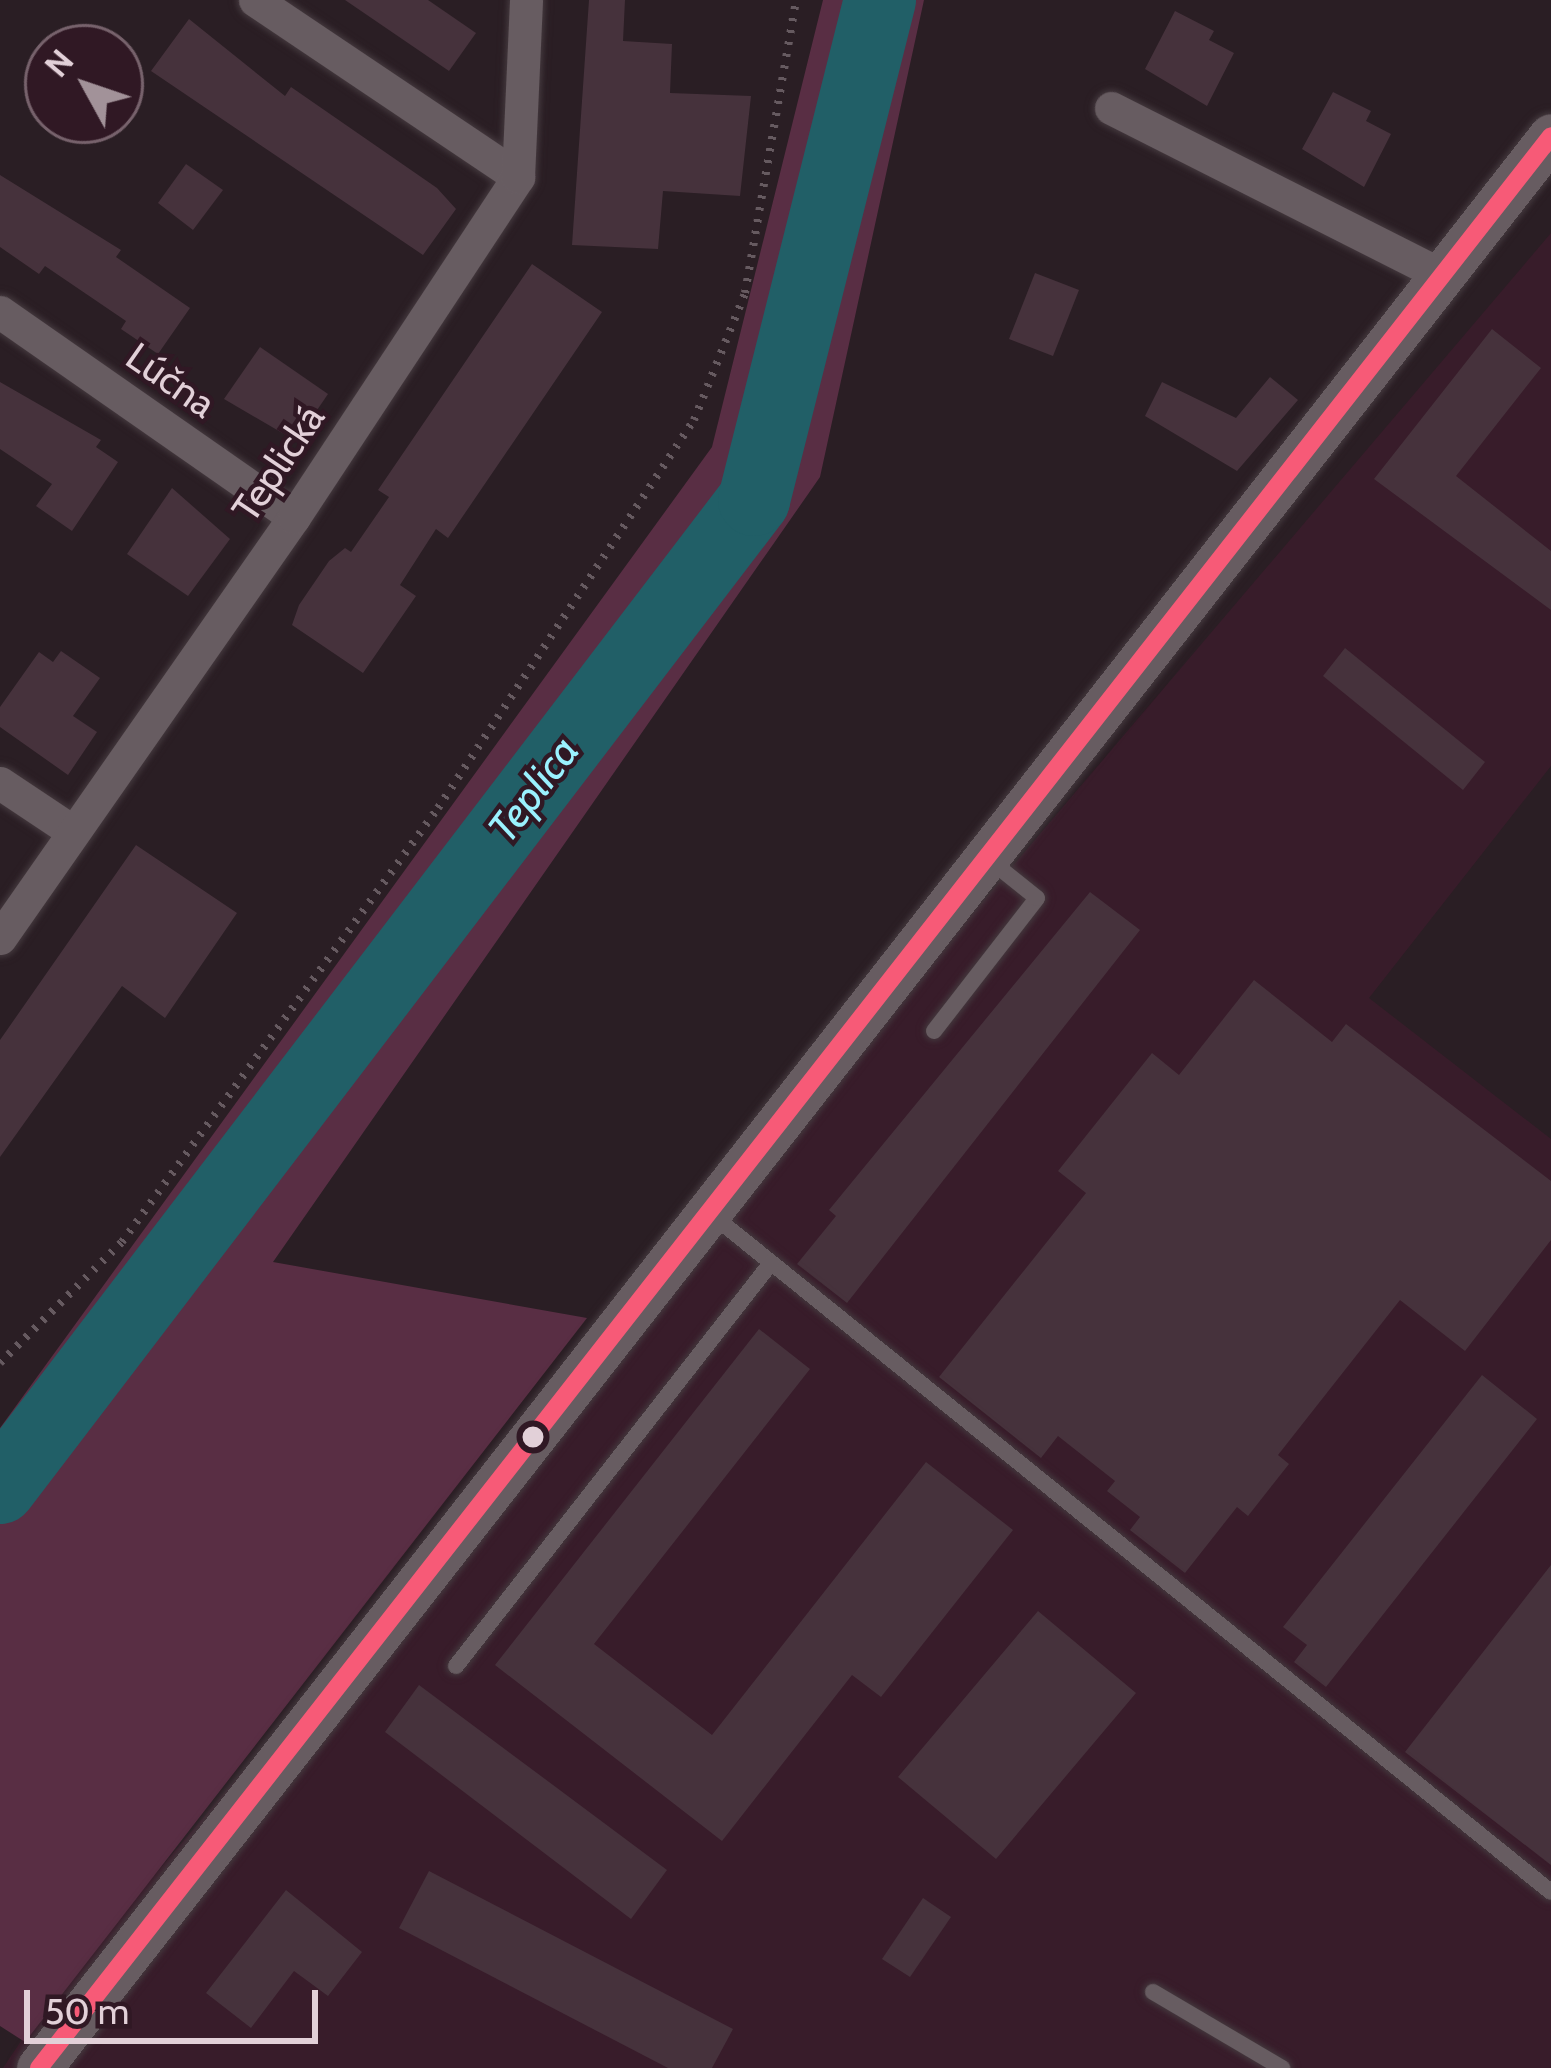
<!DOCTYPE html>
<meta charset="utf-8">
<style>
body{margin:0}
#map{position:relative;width:1551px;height:2068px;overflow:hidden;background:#2a1e24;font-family:Cabin,sans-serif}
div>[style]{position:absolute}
.built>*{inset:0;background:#381c2a}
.green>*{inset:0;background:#592e44}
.river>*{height:72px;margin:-36px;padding:0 36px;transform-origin:36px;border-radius:36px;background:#215f67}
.building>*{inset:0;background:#46323c}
.path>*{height:8px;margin-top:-4px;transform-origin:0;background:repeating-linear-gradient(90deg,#665a60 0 3px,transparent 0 12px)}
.roads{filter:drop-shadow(0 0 3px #44393e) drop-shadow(0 0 3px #44393e)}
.lane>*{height:16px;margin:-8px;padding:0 8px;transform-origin:8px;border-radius:8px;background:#675c61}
.street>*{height:33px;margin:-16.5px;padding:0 16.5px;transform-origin:16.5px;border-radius:16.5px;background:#675c61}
.secondary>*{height:45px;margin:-22.5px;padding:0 22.5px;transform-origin:22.5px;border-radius:22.5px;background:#675c61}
.bus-1>*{height:18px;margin:-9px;padding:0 9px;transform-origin:9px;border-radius:9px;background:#f75a77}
.dots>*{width:33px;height:33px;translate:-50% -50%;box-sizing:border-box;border:6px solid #301824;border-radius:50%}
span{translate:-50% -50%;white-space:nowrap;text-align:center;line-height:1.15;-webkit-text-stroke:9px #301824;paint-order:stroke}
.street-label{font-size:39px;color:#e2d0d8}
.water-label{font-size:42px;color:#9af1fe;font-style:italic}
.north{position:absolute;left:24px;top:24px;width:120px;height:120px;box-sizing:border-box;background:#301824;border:3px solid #77626c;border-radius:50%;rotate:310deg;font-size:33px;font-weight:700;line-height:48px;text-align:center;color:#e2d0d8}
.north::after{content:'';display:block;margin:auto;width:42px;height:54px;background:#a29299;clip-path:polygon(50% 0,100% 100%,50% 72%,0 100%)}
.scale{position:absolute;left:24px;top:1990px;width:294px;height:54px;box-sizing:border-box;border:6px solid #e2d0d8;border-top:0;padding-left:15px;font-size:36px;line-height:42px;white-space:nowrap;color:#e2d0d8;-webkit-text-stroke:9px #301824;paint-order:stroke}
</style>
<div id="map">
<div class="built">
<div style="clip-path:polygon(1551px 233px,1551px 766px,1369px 998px,1551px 1139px,1551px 2068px,3px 2068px,49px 1999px)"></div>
</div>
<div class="green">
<div style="clip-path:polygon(823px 0,924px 0,820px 477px,273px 1262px,587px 1318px,25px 2042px,0 2026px,0 1428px,712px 447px)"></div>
</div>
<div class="river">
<div style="left:0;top:1488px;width:1243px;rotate:-52.65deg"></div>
<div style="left:754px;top:500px;width:516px;rotate:-75.86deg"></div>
</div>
<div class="building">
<div style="clip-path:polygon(345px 0,428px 0,476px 33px,449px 71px)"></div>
<div style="clip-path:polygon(589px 0,625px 0,623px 41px,672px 44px,670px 93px,751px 96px,740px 196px,663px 191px,658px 249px,572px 245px)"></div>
<div style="clip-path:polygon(1175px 11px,1214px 31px,1209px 40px,1234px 53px,1207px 106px,1145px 69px)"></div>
<div style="clip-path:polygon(189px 19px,285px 96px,291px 87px,437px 188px,456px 209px,423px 255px,151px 71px)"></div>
<div style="clip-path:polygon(1333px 92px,1371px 111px,1366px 121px,1391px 134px,1364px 187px,1302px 149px)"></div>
<div style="clip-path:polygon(186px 164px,223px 190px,193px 230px,158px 203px)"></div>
<div style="clip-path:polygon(0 175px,121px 250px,116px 257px,190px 308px,158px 354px,121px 329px,126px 321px,45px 266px,39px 274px,0 247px)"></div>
<div style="clip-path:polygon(532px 264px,602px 312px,448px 538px,436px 529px,400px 585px,416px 596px,363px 673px,292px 625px,299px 605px,329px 561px,345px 548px,351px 552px,389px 497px,378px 490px)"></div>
<div style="clip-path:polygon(1035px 273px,1079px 290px,1053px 356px,1009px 339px)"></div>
<div style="clip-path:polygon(1492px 329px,1541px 368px,1456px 476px,1551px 551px,1551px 610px,1374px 479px)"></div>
<div style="clip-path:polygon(260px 347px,328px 394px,296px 441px,224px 399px)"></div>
<div style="clip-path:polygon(1270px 377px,1298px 400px,1237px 471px,1145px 416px,1162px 382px,1236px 418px)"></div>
<div style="clip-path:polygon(0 382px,101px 440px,96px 447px,118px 462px,72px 531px,36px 506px,52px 484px,0 449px)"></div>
<div style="clip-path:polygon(172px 488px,230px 539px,188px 596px,127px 554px)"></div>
<div style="clip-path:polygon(1345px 648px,1485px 762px,1463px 790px,1323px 676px)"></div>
<div style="clip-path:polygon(61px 651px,100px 678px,73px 716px,97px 732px,68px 775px,0 727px,0 707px,39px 652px,53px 662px)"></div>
<div style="clip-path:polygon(136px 845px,237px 913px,165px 1018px,122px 986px,0 1157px,0 1040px)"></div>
<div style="clip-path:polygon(1090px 892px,1140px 930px,847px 1303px,797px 1264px,836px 1216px,829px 1210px)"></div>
<div style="clip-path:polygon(1254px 980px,1332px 1042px,1346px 1024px,1551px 1181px,1551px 1240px,1465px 1351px,1400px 1300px,1278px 1455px,1289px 1464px,1248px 1516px,1237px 1507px,1185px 1573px,1130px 1530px,1140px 1517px,1107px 1491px,1115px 1481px,1058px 1436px,1041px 1458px,939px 1377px,1086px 1193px,1058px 1171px,1152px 1053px,1179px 1075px)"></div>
<div style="clip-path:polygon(759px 1329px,810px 1369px,594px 1644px,712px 1735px,926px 1462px,1013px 1530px,881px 1697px,852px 1675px,722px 1841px,495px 1665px)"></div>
<div style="clip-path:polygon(1482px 1375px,1537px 1419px,1326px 1687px,1294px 1662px,1307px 1645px,1283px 1627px)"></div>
<div style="clip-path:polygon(1551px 1565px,1551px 1865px,1405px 1752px)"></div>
<div style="clip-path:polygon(1038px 1611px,1136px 1693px,996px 1859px,898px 1777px)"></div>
<div style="clip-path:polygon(419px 1685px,667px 1870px,631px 1919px,385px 1732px)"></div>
<div style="clip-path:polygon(429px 1871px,733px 2029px,712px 2068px,668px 2068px,399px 1928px)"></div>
<div style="clip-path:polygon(286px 1890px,362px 1952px,328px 1996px,294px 1971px,251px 2028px,206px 1993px)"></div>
<div style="clip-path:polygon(923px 1898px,951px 1917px,910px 1977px,882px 1959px)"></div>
</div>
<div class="path">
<div style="left:0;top:1363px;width:172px;rotate:-44.8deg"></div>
<div style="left:122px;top:1242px;width:537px;rotate:-53.94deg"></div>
<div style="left:438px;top:808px;width:465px;rotate:-56.6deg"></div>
<div style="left:694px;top:420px;width:137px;rotate:-68.1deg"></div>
<div style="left:745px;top:293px;width:297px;rotate:-80.1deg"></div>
</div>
<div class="roads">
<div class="lane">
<div style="left:934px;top:1031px;width:168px;rotate:-52.2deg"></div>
<div style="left:1037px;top:898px;width:64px;rotate:-141.3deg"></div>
<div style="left:711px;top:1214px;width:1079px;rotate:38.91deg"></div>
<div style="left:456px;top:1666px;width:512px;rotate:-51.99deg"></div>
<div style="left:1153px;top:1992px;width:150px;rotate:30.5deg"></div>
</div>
<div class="street">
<div style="left:255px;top:0;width:317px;rotate:33.9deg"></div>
<div style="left:1111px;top:108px;width:371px;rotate:26.8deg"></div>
<div style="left:0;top:312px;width:358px;rotate:34.9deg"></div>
<div style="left:0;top:783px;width:87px;rotate:33.7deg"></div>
<div style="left:0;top:938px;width:513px;rotate:-55.07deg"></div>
<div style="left:294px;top:517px;width:407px;rotate:-56.6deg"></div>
<div style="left:518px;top:177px;width:177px;rotate:-87.4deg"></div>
</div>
<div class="secondary">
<div style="left:39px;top:2068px;width:2453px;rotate:-51.95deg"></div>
</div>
</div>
<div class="bus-1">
<div style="left:39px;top:2068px;width:2453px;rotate:-51.95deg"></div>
</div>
<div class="dots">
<div style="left:533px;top:1437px;background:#e2d0d8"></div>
</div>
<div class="street-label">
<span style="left:171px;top:380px;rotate:35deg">Lúčna</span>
<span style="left:278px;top:463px;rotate:-56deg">Teplická</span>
</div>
<div class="water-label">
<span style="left:533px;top:789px;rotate:-53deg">Teplica</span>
</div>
<div class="north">N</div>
<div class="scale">50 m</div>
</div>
